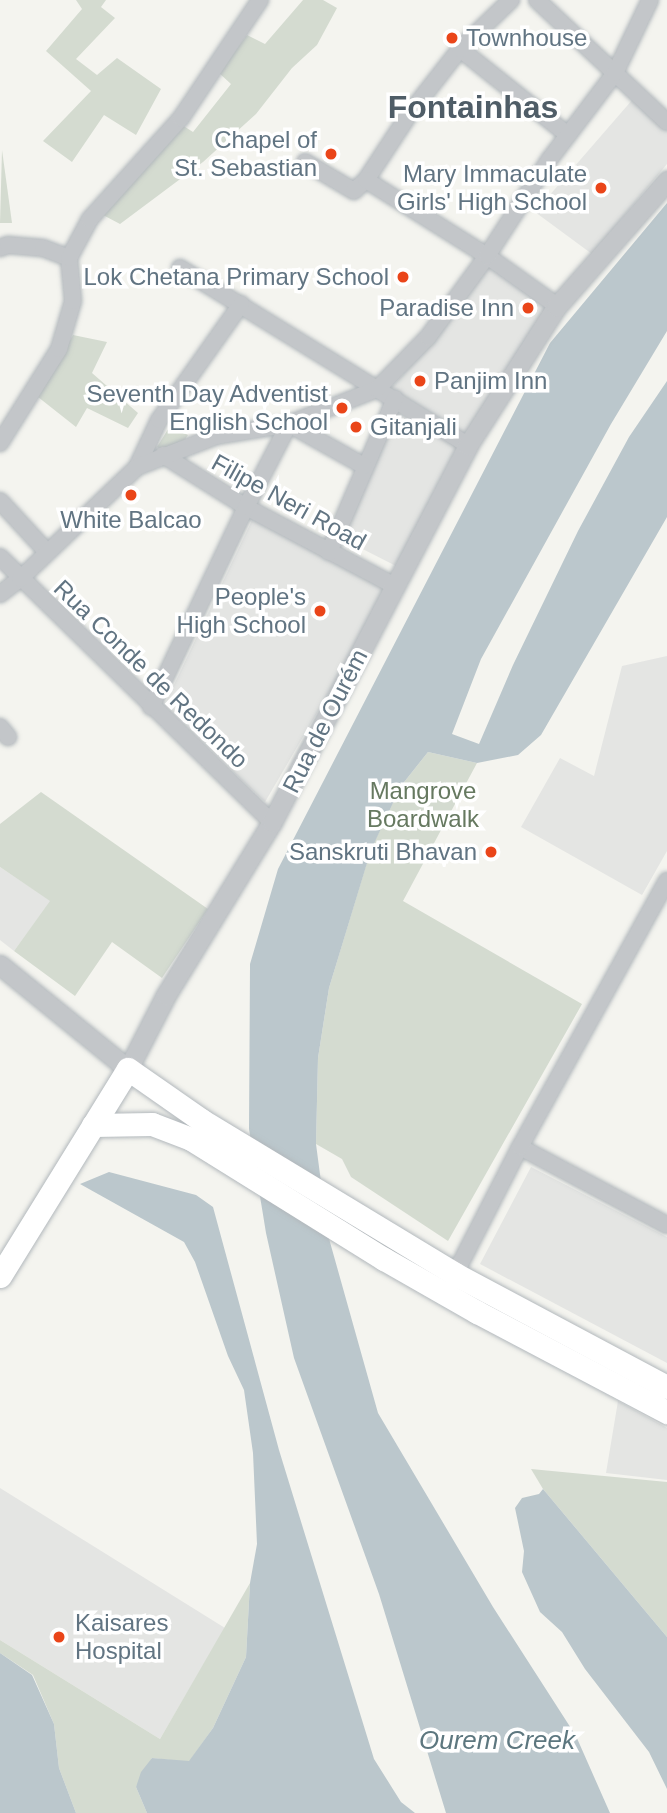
<!DOCTYPE html>
<meta charset="utf-8">
<style>
body{margin:0}
#map{position:relative;width:667px;height:1813px;overflow:hidden;background:#f4f4ef;font-family:Arial,sans-serif}
div>[style]{position:absolute}
.built>*{inset:0;background:#e4e5e3}
.green>*{inset:0;background:#d4dbd0}
.water>*{inset:0;background:#bbc7cc}
.roads{filter:drop-shadow(0 0 2px #b2b8bc) drop-shadow(0 0 2px #b2b8bc)}
.minor>*{height:16px;margin:-8px;padding:0 8px;transform-origin:8px;border-radius:8px;background:#c3c6c9}
.tertiary>*{height:19px;margin:-9.5px;padding:0 9.5px;transform-origin:9.5px;border-radius:9.5px;background:#c3c6c9}
.secondary>*{height:23px;margin:-11.5px;padding:0 11.5px;transform-origin:11.5px;border-radius:11.5px;background:#fff}
.dots>*{width:19px;height:19px;translate:-50% -50%;box-sizing:border-box;border:4px solid #fff;border-radius:50%}
span{translate:-50% -50%;white-space:nowrap;text-align:center;line-height:1.15;-webkit-text-stroke:7px #fff;paint-order:stroke}
.poi-label{font-size:24px;color:#617482}
.left{translate:0 -50%;text-align:left}
.right{translate:-100% -50%;text-align:right}
.street-label{font-size:24px;color:#617482}
.park-label{font-size:24px;color:#667960}
.water-label{font-size:26px;color:#5d777f;font-style:italic}
.district-label{font-size:32px;color:#4f5d67;font-weight:700}
</style>
<div id="map">
<div class="built">
<div style="clip-path:polygon(633px 99px,667px 129px,667px 164px,592px 254px,535px 212px)"></div>
<div style="clip-path:polygon(488px 264px,548px 304px,465px 434px,391px 388px,437px 337px)"></div>
<div style="clip-path:polygon(395px 411px,458px 445px,396px 566px,343px 539px)"></div>
<div style="clip-path:polygon(254px 516px,390px 588px,265px 802px,164px 706px)"></div>
<div style="clip-path:polygon(667px 656px,667px 851px,642px 895px,521px 827px,560px 758px,594px 776px,622px 666px)"></div>
<div style="clip-path:polygon(0 867px,51px 901px,14px 951px,0 940px)"></div>
<div style="clip-path:polygon(531px 1167px,667px 1237px,667px 1363px,480px 1264px)"></div>
<div style="clip-path:polygon(618px 1401px,667px 1428px,667px 1480px,606px 1473px)"></div>
<div style="clip-path:polygon(0 1488px,225px 1628px,160px 1739px,0 1640px)"></div>
</div>
<div class="green">
<div style="clip-path:polygon(76px 0,106px 0,101px 7px,115px 18px,76px 59px,97px 75px,117px 58px,161px 89px,136px 135px,104px 115px,72px 162px,43px 141px,91px 91px,46px 51px,82px 9px)"></div>
<div style="clip-path:polygon(303px 0,323px 0,337px 8px,317px 45px,292px 68px,256px 114px,203px 162px,120px 224px,103px 215px,182px 125px,193px 132px,231px 84px,219px 73px,247px 35px,265px 44px)"></div>
<div style="clip-path:polygon(2px 150px,12px 223px,0 223px)"></div>
<div style="clip-path:polygon(73px 335px,107px 342px,92px 373px,138px 413px,128px 428px,87px 408px,76px 427px,38px 397px)"></div>
<div style="clip-path:polygon(170px 426px,188px 435px,174px 456px,157px 447px)"></div>
<div style="clip-path:polygon(428px 752px,477px 763px,403px 901px,582px 1004px,448px 1241px,351px 1177px,342px 1159px,316px 1144px,318px 1058px,329px 988px,371px 849px,401px 786px)"></div>
<div style="clip-path:polygon(41px 792px,208px 909px,162px 978px,112px 942px,75px 996px,14px 951px,50px 901px,0 867px,0 824px)"></div>
<div style="clip-path:polygon(531px 1469px,667px 1482px,667px 1637px,543px 1489px)"></div>
<div style="clip-path:polygon(250px 1583px,246px 1657px,213px 1728px,189px 1762px,152px 1758px,136px 1787px,147px 1813px,76px 1813px,59px 1768px,54px 1724px,33px 1675px,0 1653px,0 1640px,160px 1739px)"></div>
</div>
<div class="water">
<div style="clip-path:polygon(667px 203px,667px 331px,611px 424px,481px 659px,452px 734px,479px 744px,513px 665px,578px 531px,629px 437px,667px 381px,667px 517px,541px 735px,518px 755px,477px 763px,428px 752px,401px 786px,371px 850px,329px 988px,318px 1058px,316px 1144px,328px 1235px,378px 1413px,493px 1607px,576px 1736px,610px 1813px,446px 1813px,379px 1594px,294px 1358px,266px 1233px,249px 1129px,250px 964px,278px 869px,550px 343px)"></div>
<div style="clip-path:polygon(109px 1172px,196px 1195px,213px 1207px,279px 1450px,374px 1759px,401px 1802px,415px 1813px,147px 1813px,136px 1787px,141px 1772px,152px 1758px,189px 1761px,213px 1728px,246px 1657px,250px 1583px,257px 1544px,253px 1453px,244px 1390px,228px 1356px,195px 1262px,184px 1242px,80px 1184px)"></div>
<div style="clip-path:polygon(543px 1489px,667px 1637px,667px 1789px,649px 1752px,585px 1669px,562px 1632px,540px 1612px,522px 1572px,524px 1551px,515px 1508px,522px 1498px,539px 1494px)"></div>
<div style="clip-path:polygon(0 1653px,32px 1675px,54px 1724px,59px 1768px,76px 1813px,0 1813px)"></div>
</div>
<div class="roads">
<div class="minor">
<div style="left:537px;top:0;width:178px;rotate:43.2deg"></div>
<div style="left:460px;top:49px;width:138px;rotate:38.5deg"></div>
<div style="left:305px;top:162px;width:57px;rotate:30.6deg"></div>
<div style="left:354px;top:191px;width:16px;rotate:-43deg"></div>
<div style="left:366px;top:180px;width:80px;rotate:-56.7deg"></div>
<div style="left:410px;top:113px;width:81px;rotate:-52deg"></div>
<div style="left:460px;top:49px;width:71px;rotate:-43.9deg"></div>
<div style="left:366px;top:180px;width:143px;rotate:32.1deg"></div>
<div style="left:487px;top:256px;width:86px;rotate:35.5deg"></div>
<div style="left:0;top:248px;width:9px;rotate:-21deg"></div>
<div style="left:8px;top:245px;width:35px;rotate:5deg"></div>
<div style="left:43px;top:248px;width:28px;rotate:21deg"></div>
<div style="left:180px;top:268px;width:338px;rotate:31.6deg"></div>
<div style="left:0;top:443px;width:111px;rotate:-57.9deg"></div>
<div style="left:59px;top:349px;width:50px;rotate:-73.7deg"></div>
<div style="left:73px;top:301px;width:43px;rotate:-95.3deg"></div>
<div style="left:69px;top:258px;width:44px;rotate:-61.7deg"></div>
<div style="left:90px;top:219px;width:136px;rotate:-48deg"></div>
<div style="left:181px;top:118px;width:142px;rotate:-56.2deg"></div>
<div style="left:163px;top:455px;width:98px;rotate:32.1deg"></div>
<div style="left:246px;top:507px;width:169px;rotate:27.9deg"></div>
<div style="left:137px;top:467px;width:52px;rotate:-64.9deg"></div>
<div style="left:159px;top:420px;width:142px;rotate:-54.7deg"></div>
<div style="left:0;top:501px;width:69px;rotate:47.3deg"></div>
<div style="left:329px;top:552px;width:167px;rotate:-66.7deg"></div>
<div style="left:0;top:557px;width:380px;rotate:44.3deg"></div>
<div style="left:0;top:594px;width:25px;rotate:-37deg"></div>
<div style="left:20px;top:579px;width:162px;rotate:-43.7deg"></div>
<div style="left:137px;top:467px;width:85px;rotate:-21.4deg"></div>
<div style="left:216px;top:436px;width:74px;rotate:-9.3deg"></div>
<div style="left:289px;top:424px;width:95px;rotate:-21.7deg"></div>
<div style="left:377px;top:389px;width:73px;rotate:-45.6deg"></div>
<div style="left:428px;top:337px;width:100px;rotate:-53.9deg"></div>
<div style="left:487px;top:256px;width:114px;rotate:-57.1deg"></div>
<div style="left:549px;top:160px;width:109px;rotate:-52.8deg"></div>
<div style="left:615px;top:73px;width:81px;rotate:-64.4deg"></div>
<div style="left:151px;top:707px;width:221px;rotate:-64.6deg"></div>
<div style="left:246px;top:507px;width:93px;rotate:-62.6deg"></div>
<div style="left:289px;top:424px;width:86px;rotate:29.2deg"></div>
<div style="left:0;top:727px;width:13px;rotate:51deg"></div>
<div style="left:520px;top:1147px;width:166px;rotate:28deg"></div>
<div style="left:455px;top:1274px;width:143px;rotate:-62.9deg"></div>
<div style="left:520px;top:1147px;width:304px;rotate:-61.1deg"></div>
</div>
<div class="tertiary">
<div style="left:0;top:965px;width:165px;rotate:39.1deg"></div>
<div style="left:128px;top:1069px;width:83px;rotate:-62.8deg"></div>
<div style="left:166px;top:995px;width:203px;rotate:-58.5deg"></div>
<div style="left:272px;top:822px;width:425px;rotate:-62.5deg"></div>
<div style="left:468px;top:445px;width:165px;rotate:-57.4deg"></div>
<div style="left:557px;top:306px;width:167px;rotate:-48.7deg"></div>
</div>
<div class="secondary">
<div style="left:93px;top:1125px;width:59px;rotate:-1deg"></div>
<div style="left:152px;top:1124px;width:42px;rotate:21deg"></div>
<div style="left:191px;top:1139px;width:227px;rotate:31.9deg"></div>
<div style="left:384px;top:1259px;width:107px;rotate:29.7deg"></div>
<div style="left:477px;top:1312px;width:215px;rotate:27.8deg"></div>
<div style="left:0;top:1276px;width:243px;rotate:-58.3deg"></div>
<div style="left:128px;top:1069px;width:89px;rotate:34.9deg"></div>
<div style="left:201px;top:1120px;width:297px;rotate:31.2deg"></div>
<div style="left:455px;top:1274px;width:240px;rotate:28.1deg"></div>
</div>
</div>
<div class="dots">
<div style="left:452px;top:38px;background:#ea4519"></div>
<div style="left:331px;top:154px;background:#ea4519"></div>
<div style="left:601px;top:188px;background:#ea4519"></div>
<div style="left:403px;top:277px;background:#ea4519"></div>
<div style="left:528px;top:308px;background:#ea4519"></div>
<div style="left:420px;top:381px;background:#ea4519"></div>
<div style="left:342px;top:408px;background:#ea4519"></div>
<div style="left:356px;top:427px;background:#ea4519"></div>
<div style="left:131px;top:495px;background:#ea4519"></div>
<div style="left:320px;top:611px;background:#ea4519"></div>
<div style="left:491px;top:852px;background:#ea4519"></div>
<div style="left:59px;top:1637px;background:#ea4519"></div>
</div>
<div class="poi-label">
<span class="left" style="left:466px;top:38px">Townhouse</span>
<span class="right" style="left:317px;top:154px">Chapel of<br>St. Sebastian</span>
<span class="right" style="left:587px;top:188px">Mary Immaculate<br>Girls' High School</span>
<span class="right" style="left:389px;top:277px">Lok Chetana Primary School</span>
<span class="right" style="left:514px;top:308px">Paradise Inn</span>
<span class="left" style="left:434px;top:381px">Panjim Inn</span>
<span class="right" style="left:328px;top:408px">Seventh Day Adventist<br>English School</span>
<span class="left" style="left:370px;top:427px">Gitanjali</span>
<span style="left:131px;top:520px">White Balcao</span>
<span class="right" style="left:306px;top:611px">People's<br>High School</span>
<span class="right" style="left:477px;top:852px">Sanskruti Bhavan</span>
<span class="left" style="left:75px;top:1637px">Kaisares<br>Hospital</span>
</div>
<div class="street-label">
<span style="left:289px;top:502px;rotate:29deg">Filipe Neri Road</span>
<span style="left:151px;top:674px;rotate:44deg">Rua Conde de Redondo</span>
<span style="left:325px;top:721px;rotate:-63deg">Rua de Ourém</span>
</div>
<div class="park-label">
<span style="left:423px;top:805px">Mangrove<br>Boardwalk</span>
</div>
<div class="water-label">
<span style="left:497px;top:1741px">Ourem Creek</span>
</div>
<div class="district-label">
<span style="left:473px;top:107px">Fontainhas</span>
</div>
</div>
